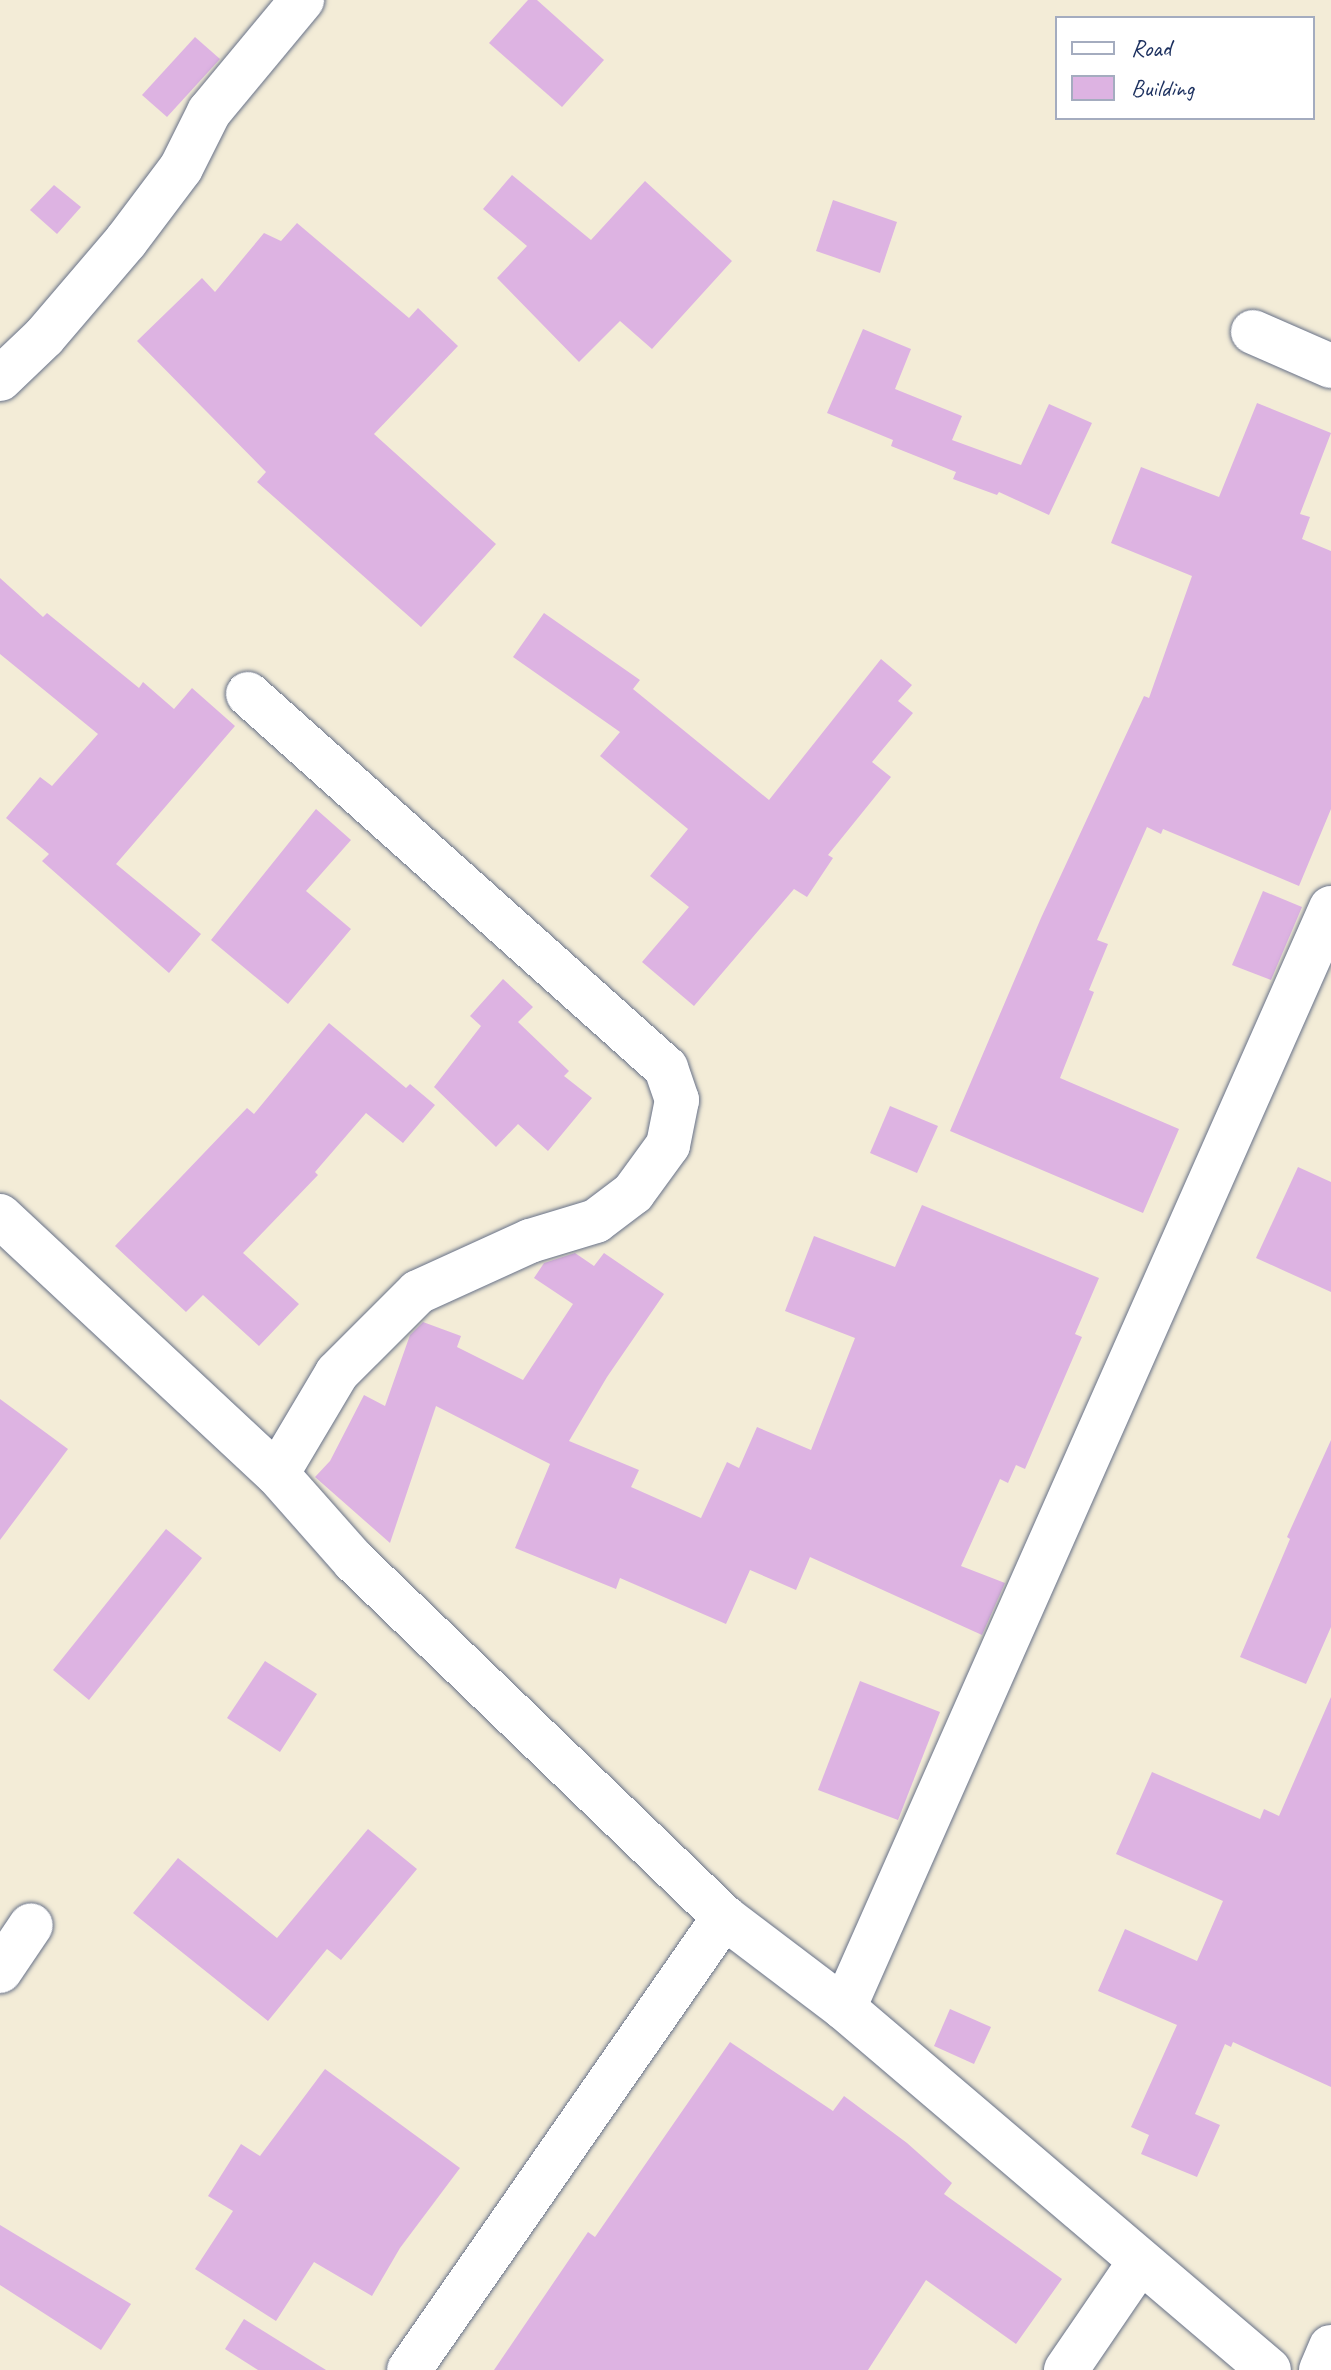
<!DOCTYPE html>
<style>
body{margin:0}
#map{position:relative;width:1331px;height:2370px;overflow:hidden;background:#f3ecd7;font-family:Caveat,sans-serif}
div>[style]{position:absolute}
.building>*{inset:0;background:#ddb3e2}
.roads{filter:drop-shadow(0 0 2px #677188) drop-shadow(0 0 2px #677188)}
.minor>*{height:44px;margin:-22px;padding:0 22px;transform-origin:22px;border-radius:22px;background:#fff}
.tertiary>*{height:44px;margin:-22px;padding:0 22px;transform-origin:22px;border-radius:22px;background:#fff}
span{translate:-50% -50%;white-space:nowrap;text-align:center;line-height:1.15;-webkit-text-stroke:7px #fff;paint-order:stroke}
.legend{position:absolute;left:1055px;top:16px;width:260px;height:104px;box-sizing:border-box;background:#fff;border:2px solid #a4acbf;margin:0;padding:10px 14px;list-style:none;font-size:24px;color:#1b2f5e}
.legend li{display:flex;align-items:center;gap:16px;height:40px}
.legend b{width:40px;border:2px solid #a4acbf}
</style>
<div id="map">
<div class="building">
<div style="clip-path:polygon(528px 0,537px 0,604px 60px,562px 107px,489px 43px)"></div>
<div style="clip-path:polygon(195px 37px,220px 59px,167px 117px,142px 95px)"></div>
<div style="clip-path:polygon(512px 175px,591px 240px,645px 181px,732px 261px,652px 349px,620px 321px,579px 362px,497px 278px,527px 246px,483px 209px)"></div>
<div style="clip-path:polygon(54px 185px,81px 207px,57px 234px,30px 210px)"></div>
<div style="clip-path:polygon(833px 200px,897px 222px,880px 273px,816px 251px)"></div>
<div style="clip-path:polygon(297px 223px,409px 318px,418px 308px,458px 346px,374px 434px,496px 544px,421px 627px,257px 482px,266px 472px,137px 341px,202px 278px,215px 292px,264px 233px,281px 241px)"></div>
<div style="clip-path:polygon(863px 329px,911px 349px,895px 389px,962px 416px,952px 440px,1021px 465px,1049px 404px,1092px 423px,1049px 515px,999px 492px,997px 495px,953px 479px,956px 472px,891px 446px,893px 440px,827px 413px)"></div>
<div style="clip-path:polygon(1257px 403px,1331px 433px,1300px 514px,1310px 517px,1302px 539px,1331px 551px,1331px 809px,1299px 886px,1163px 829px,1161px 834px,1147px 827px,1097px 940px,1108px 944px,1089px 990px,1094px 992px,1060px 1078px,1179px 1129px,1143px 1213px,950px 1131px,1041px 918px,1144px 696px,1149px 698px,1192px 576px,1111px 543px,1141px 467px,1219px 497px)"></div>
<div style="clip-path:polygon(0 578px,43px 617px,47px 613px,139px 688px,143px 682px,174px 709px,192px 688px,235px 726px,116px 864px,201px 934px,169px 973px,42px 861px,49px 854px,6px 818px,40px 777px,52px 786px,98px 734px,0 654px)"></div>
<div style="clip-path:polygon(544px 613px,640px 680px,633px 689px,769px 800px,881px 659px,912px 685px,898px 701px,913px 713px,872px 762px,891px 777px,828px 855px,833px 858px,807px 897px,794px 889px,694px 1006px,642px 962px,689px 907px,650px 876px,688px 829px,600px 756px,620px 732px,513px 657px)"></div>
<div style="clip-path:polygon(316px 809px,351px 840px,306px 891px,351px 929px,288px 1004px,211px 940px)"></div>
<div style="clip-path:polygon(1263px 891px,1302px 907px,1271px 980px,1232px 965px)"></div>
<div style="clip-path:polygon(503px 979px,533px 1007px,518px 1022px,569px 1071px,564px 1076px,592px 1098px,548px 1151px,518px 1124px,496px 1147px,434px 1087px,481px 1026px,470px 1016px)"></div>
<div style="clip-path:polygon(329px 1023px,406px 1088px,410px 1084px,435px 1105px,403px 1143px,366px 1113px,315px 1172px,318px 1175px,243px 1253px,299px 1304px,259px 1346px,203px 1295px,186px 1312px,115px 1246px,247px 1108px,254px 1114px)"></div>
<div style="clip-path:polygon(890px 1106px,938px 1126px,917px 1173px,870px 1153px)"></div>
<div style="clip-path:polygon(1298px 1167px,1331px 1182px,1331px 1292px,1256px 1258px)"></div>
<div style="clip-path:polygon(922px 1205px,1099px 1278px,1075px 1334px,1082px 1337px,1025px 1469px,1016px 1465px,1008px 1483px,1000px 1479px,961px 1566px,1005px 1583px,982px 1635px,810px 1557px,796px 1590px,750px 1570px,726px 1624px,620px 1578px,616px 1589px,515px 1548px,550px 1464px,436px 1406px,390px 1543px,315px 1477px,330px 1461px,364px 1395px,385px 1406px,410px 1335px,423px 1322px,461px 1336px,457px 1347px,523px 1380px,573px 1304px,534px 1278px,544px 1263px,575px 1253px,594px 1266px,604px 1253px,664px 1294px,607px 1377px,569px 1441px,639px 1470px,631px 1487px,701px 1518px,727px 1462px,739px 1468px,757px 1427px,811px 1450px,855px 1338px,785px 1311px,814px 1236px,895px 1267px)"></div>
<div style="clip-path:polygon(0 1399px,68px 1449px,0 1540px)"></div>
<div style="clip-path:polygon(1331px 1440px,1331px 1627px,1306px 1684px,1240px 1657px,1290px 1539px,1287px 1537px)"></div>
<div style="clip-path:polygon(166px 1529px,202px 1558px,89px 1700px,53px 1670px)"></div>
<div style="clip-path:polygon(265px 1661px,317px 1694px,280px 1752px,227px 1718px)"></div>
<div style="clip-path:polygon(860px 1681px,940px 1712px,898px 1820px,818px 1790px)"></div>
<div style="clip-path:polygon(1331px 1697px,1331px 2087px,1233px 2042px,1231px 2047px,1225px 2044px,1195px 2114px,1220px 2125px,1197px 2177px,1141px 2154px,1149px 2135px,1131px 2127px,1177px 2025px,1098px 1991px,1125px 1929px,1197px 1961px,1223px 1901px,1116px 1854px,1152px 1772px,1260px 1819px,1264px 1809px,1279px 1816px)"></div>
<div style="clip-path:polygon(368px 1829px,417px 1869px,341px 1960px,327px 1949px,268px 2021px,133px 1913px,178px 1858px,277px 1938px)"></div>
<div style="clip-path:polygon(950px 2009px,991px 2027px,974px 2064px,934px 2046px)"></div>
<div style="clip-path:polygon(730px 2042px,833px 2111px,844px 2096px,907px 2143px,952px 2183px,944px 2194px,1062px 2279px,1016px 2344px,926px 2280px,868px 2370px,494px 2370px,588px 2232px,595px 2237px)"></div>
<div style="clip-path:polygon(325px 2069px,460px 2168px,400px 2248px,372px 2296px,314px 2262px,276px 2321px,195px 2269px,233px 2211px,208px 2196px,241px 2144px,260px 2156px)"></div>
<div style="clip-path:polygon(0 2225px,131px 2304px,101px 2350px,0 2285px)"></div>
<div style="clip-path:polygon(244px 2319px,326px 2370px,258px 2370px,225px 2349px)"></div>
</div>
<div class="roads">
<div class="minor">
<div style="left:1253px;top:332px;width:85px;rotate:23.6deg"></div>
<div style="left:0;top:379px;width:61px;rotate:-43.7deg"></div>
<div style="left:44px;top:337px;width:126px;rotate:-49.5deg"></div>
<div style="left:126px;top:241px;width:91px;rotate:-53deg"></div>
<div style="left:181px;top:168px;width:63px;rotate:-63.4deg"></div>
<div style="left:209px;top:112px;width:146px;rotate:-50.3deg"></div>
<div style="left:248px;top:694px;width:561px;rotate:41.82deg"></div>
<div style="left:666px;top:1068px;width:34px;rotate:71deg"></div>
<div style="left:677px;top:1100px;width:46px;rotate:101.3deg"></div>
<div style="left:668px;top:1145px;width:59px;rotate:126.1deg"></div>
<div style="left:633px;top:1193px;width:46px;rotate:142.9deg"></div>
<div style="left:596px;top:1221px;width:69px;rotate:163.1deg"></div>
<div style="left:530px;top:1241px;width:123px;rotate:155.5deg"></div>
<div style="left:418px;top:1292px;width:115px;rotate:135deg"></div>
<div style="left:337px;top:1373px;width:117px;rotate:120.7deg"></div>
<div style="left:0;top:1216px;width:379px;rotate:43deg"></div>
<div style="left:277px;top:1474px;width:116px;rotate:48.5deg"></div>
<div style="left:354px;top:1561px;width:513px;rotate:43.9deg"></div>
<div style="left:724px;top:1917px;width:151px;rotate:37.2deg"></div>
<div style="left:844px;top:2008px;width:558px;rotate:40.42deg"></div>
<div style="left:0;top:1971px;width:55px;rotate:-56deg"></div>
<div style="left:844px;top:2008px;width:1203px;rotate:-66.12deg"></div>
<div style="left:1066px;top:2370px;width:130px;rotate:-55.7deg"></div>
<div style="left:1321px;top:2370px;width:25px;rotate:-67deg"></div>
</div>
<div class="tertiary">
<div style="left:409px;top:2370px;width:552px;rotate:-55.19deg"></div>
</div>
</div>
<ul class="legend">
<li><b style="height:10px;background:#fff"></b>Road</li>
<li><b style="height:22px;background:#ddb3e2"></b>Building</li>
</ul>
</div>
